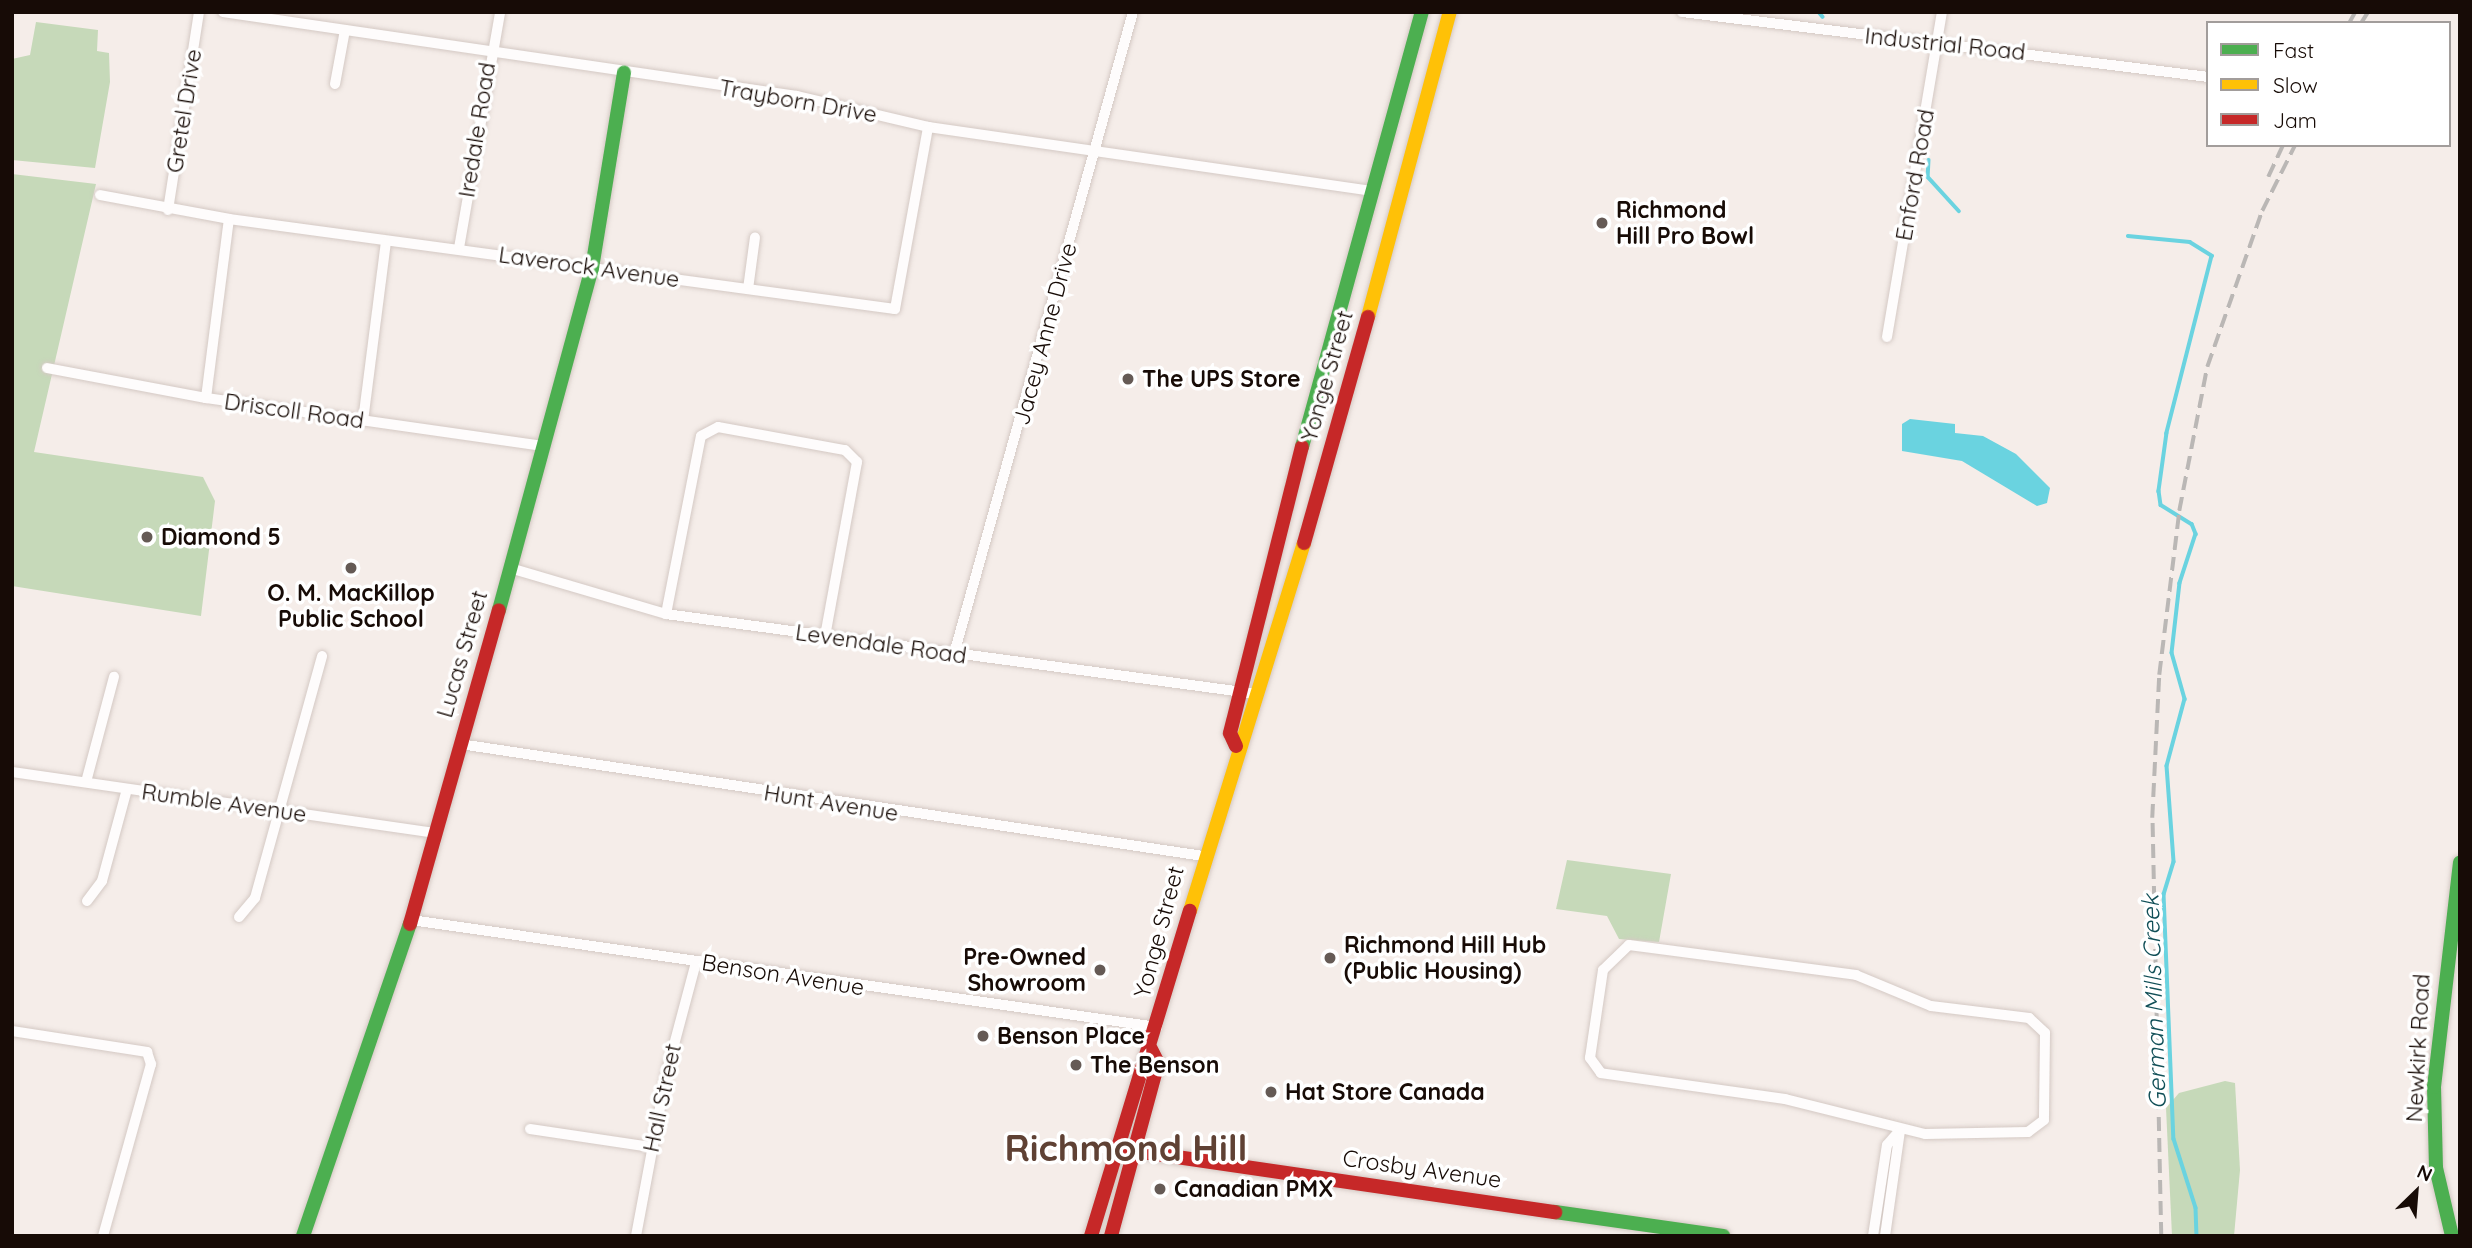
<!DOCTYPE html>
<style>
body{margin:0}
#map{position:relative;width:2472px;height:1248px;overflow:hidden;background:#f5ede9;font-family:Quicksand,sans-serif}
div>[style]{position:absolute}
.green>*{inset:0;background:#c6d9b9}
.water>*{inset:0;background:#6ad3e0}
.stream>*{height:3.5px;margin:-1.75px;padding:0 1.75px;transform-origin:1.75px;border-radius:1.75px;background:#6ad3e0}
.roads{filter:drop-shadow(0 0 2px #d4c9c4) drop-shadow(0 0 2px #d4c9c4)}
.street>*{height:10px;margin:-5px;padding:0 5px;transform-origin:5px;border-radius:5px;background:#fefcfc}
.fast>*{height:14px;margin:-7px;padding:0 7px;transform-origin:7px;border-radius:7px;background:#4caf50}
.slow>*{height:14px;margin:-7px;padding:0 7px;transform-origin:7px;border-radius:7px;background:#ffc107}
.jam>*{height:14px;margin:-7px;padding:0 7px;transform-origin:7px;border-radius:7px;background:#c62828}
.rail>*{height:3.5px;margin-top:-1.75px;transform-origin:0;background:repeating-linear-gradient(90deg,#bab7b5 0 14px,transparent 0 21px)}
.dots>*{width:19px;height:19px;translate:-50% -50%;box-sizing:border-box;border:4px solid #fff;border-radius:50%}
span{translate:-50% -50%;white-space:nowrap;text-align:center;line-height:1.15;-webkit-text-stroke:7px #fff;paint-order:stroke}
.street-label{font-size:23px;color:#170b06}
.poi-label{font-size:23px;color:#170b06;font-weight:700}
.left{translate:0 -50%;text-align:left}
.right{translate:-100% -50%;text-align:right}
.water-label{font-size:24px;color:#114f57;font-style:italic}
.town-label{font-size:37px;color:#5f4134;font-weight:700}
.frame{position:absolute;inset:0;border:14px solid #170b06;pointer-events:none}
.legend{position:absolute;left:2206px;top:21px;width:245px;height:126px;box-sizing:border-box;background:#fff;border:2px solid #a29d9b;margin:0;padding:9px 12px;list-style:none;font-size:21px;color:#170b06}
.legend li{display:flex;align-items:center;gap:14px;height:35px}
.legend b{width:35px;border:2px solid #a29d9b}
.north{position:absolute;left:2381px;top:1157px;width:70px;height:70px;-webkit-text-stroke:5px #fff;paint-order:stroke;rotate:25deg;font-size:19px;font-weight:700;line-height:28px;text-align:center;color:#170b06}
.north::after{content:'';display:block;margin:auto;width:24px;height:32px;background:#170b06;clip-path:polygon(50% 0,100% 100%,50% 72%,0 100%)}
</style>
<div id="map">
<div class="green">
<div style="clip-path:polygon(36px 22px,98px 30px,97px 51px,109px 53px,110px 82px,95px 168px,12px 160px,12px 59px,30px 55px)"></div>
<div style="clip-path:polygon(12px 174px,96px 184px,34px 452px,203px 477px,215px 501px,201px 616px,12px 586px)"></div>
<div style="clip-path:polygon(1567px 860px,1671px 874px,1659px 942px,1619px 939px,1607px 916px,1556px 909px)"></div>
<div style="clip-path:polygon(2225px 1081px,2235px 1083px,2240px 1170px,2234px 1236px,2172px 1236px,2166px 1108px,2179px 1093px)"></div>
</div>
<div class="water">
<div style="clip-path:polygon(1910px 419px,1955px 424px,1955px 433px,1983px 436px,2016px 454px,2050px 488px,2047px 503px,2037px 506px,1962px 461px,1902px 451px,1902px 424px)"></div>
</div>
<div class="stream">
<div style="left:1819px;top:12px;width:6px;rotate:51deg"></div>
<div style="left:1929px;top:160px;width:17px;rotate:93deg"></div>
<div style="left:1928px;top:177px;width:46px;rotate:47.6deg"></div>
<div style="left:2128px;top:236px;width:62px;rotate:5.5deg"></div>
<div style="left:2190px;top:242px;width:26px;rotate:32deg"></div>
<div style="left:2212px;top:256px;width:183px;rotate:104.3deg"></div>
<div style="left:2167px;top:433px;width:59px;rotate:97.9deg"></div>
<div style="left:2159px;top:491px;width:14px;rotate:82deg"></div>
<div style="left:2161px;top:505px;width:36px;rotate:32deg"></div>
<div style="left:2192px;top:524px;width:11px;rotate:68deg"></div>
<div style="left:2196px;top:534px;width:52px;rotate:108.1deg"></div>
<div style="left:2180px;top:583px;width:70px;rotate:96.5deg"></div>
<div style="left:2172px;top:653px;width:48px;rotate:74.2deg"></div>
<div style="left:2185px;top:699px;width:69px;rotate:105deg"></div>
<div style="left:2167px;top:766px;width:96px;rotate:85.8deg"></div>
<div style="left:2174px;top:862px;width:34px;rotate:107deg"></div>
<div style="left:2164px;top:894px;width:245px;rotate:87.7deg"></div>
<div style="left:2174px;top:1139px;width:72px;rotate:72.3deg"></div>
<div style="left:2196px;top:1208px;width:28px;rotate:88deg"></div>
</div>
<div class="roads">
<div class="street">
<div style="left:223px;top:12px;width:580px;rotate:8.33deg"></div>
<div style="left:797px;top:96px;width:135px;rotate:13.3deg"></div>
<div style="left:928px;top:127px;width:450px;rotate:8.2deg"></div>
<div style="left:1682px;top:12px;width:530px;rotate:7.04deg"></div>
<div style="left:335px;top:84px;width:55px;rotate:-79.5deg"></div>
<div style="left:100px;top:195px;width:131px;rotate:10.5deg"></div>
<div style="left:229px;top:219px;width:672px;rotate:7.7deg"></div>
<div style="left:895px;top:309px;width:185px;rotate:-79.7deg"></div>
<div style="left:168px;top:210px;width:200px;rotate:-81.1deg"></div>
<div style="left:459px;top:248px;width:240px;rotate:-80.1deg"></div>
<div style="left:748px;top:289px;width:52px;rotate:-82.3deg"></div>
<div style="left:1887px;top:337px;width:330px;rotate:-80.4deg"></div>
<div style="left:47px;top:368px;width:162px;rotate:10.7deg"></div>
<div style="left:206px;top:398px;width:339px;rotate:8.1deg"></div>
<div style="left:206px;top:398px;width:180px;rotate:-82.7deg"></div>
<div style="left:363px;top:421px;width:181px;rotate:-82.7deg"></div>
<div style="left:510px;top:568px;width:163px;rotate:16.4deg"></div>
<div style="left:666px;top:614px;width:597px;rotate:7.7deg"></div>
<div style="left:666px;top:614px;width:181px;rotate:-78.9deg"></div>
<div style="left:701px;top:436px;width:19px;rotate:-28deg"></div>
<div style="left:718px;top:427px;width:129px;rotate:10.3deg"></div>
<div style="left:845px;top:450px;width:17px;rotate:45deg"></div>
<div style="left:857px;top:462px;width:177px;rotate:100.4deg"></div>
<div style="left:954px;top:654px;width:666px;rotate:-74.42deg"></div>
<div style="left:460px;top:744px;width:751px;rotate:8.57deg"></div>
<div style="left:12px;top:772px;width:427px;rotate:8.2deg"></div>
<div style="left:86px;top:782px;width:109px;rotate:-75.1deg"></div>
<div style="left:87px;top:901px;width:25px;rotate:-53deg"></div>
<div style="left:102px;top:881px;width:95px;rotate:-74.8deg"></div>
<div style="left:239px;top:917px;width:25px;rotate:-50deg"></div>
<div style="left:255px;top:898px;width:251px;rotate:-74.5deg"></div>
<div style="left:411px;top:920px;width:754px;rotate:8.16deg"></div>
<div style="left:1629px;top:945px;width:229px;rotate:7.5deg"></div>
<div style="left:1856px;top:975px;width:81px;rotate:22.5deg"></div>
<div style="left:1931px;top:1006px;width:99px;rotate:7deg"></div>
<div style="left:2029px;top:1018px;width:22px;rotate:43deg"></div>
<div style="left:2045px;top:1033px;width:87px;rotate:90.7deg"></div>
<div style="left:2044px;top:1120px;width:20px;rotate:143deg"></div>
<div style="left:2028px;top:1132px;width:103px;rotate:178.9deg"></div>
<div style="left:1925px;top:1134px;width:144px;rotate:-166deg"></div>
<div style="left:1785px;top:1099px;width:186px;rotate:-172deg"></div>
<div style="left:1601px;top:1073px;width:19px;rotate:-126deg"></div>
<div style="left:1590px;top:1058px;width:89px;rotate:-81.6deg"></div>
<div style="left:1603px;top:970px;width:36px;rotate:-44deg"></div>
<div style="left:12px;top:1031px;width:137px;rotate:8.8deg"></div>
<div style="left:147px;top:1052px;width:13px;rotate:72deg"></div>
<div style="left:151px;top:1064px;width:179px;rotate:105.6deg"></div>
<div style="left:530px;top:1129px;width:122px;rotate:8.5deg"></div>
<div style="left:636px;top:1236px;width:164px;rotate:-79.4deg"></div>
<div style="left:666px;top:1075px;width:117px;rotate:-75.1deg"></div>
<div style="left:1873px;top:1236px;width:92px;rotate:-81.3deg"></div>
<div style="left:1887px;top:1145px;width:20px;rotate:-49deg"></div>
<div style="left:1885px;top:1236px;width:107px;rotate:-81.9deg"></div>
</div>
<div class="fast">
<div style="left:1302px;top:447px;width:451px;rotate:-74.6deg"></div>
<div style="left:499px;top:610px;width:354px;rotate:-74.8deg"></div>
<div style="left:592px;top:268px;width:198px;rotate:-80.7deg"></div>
<div style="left:1555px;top:1212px;width:170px;rotate:8.1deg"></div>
<div style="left:303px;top:1236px;width:330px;rotate:-71.1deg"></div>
<div style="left:2452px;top:1236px;width:70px;rotate:-103.2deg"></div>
<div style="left:2436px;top:1168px;width:81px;rotate:-91.4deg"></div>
<div style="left:2434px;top:1087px;width:226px;rotate:-83.4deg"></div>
</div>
<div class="slow">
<div style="left:1368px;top:317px;width:316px;rotate:-75deg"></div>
<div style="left:1190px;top:911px;width:385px;rotate:-72.8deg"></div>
</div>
<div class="jam">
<div style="left:1304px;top:543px;width:235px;rotate:-74.2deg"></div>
<div style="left:1236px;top:746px;width:14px;rotate:-115deg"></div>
<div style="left:1230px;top:733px;width:295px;rotate:-75.9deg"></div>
<div style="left:410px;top:924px;width:326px;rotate:-74.2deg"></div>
<div style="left:1115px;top:1148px;width:445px;rotate:8.3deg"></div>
<div style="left:1091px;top:1236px;width:340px;rotate:-73.1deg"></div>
<div style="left:1111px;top:1236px;width:179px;rotate:-74.8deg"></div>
<div style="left:1158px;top:1063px;width:16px;rotate:-117deg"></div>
</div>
</div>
<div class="rail">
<div style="left:2349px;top:23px;width:13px;rotate:-61deg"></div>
<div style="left:2361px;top:23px;width:13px;rotate:-58deg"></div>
<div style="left:2268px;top:177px;width:35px;rotate:-65deg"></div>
<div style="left:2161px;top:1236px;width:418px;rotate:-91.2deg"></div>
<div style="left:2152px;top:818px;width:143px;rotate:-87.2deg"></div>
<div style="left:2159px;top:675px;width:165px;rotate:-83deg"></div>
<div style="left:2179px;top:511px;width:147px;rotate:-79deg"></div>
<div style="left:2207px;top:367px;width:165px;rotate:-70.6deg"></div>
<div style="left:2262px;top:211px;width:74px;rotate:-63.4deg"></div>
</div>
<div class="dots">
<div style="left:1602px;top:223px;background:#655a55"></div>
<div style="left:1128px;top:379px;background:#655a55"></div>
<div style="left:147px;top:537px;background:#655a55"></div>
<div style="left:351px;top:568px;background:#655a55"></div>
<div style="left:1330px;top:958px;background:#655a55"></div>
<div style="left:1100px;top:970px;background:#655a55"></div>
<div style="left:983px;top:1036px;background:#655a55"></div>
<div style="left:1076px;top:1065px;background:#655a55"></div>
<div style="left:1271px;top:1092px;background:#655a55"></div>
<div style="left:1160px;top:1189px;background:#655a55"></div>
</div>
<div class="street-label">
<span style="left:1945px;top:44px;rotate:6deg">Industrial Road</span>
<span style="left:798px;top:101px;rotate:10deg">Trayborn Drive</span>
<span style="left:184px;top:111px;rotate:-81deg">Gretel Drive</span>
<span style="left:477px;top:130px;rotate:-81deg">Iredale Road</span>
<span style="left:1915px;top:175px;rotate:-80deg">Enford Road</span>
<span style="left:589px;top:267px;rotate:8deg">Laverock Avenue</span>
<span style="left:1045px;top:334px;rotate:-75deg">Jacey Anne Drive</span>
<span style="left:1327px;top:376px;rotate:-74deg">Yonge Street</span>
<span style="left:294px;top:411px;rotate:8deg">Driscoll Road</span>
<span style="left:881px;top:644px;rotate:8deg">Levendale Road</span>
<span style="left:462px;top:654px;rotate:-74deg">Lucas Street</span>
<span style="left:224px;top:803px;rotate:8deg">Rumble Avenue</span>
<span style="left:831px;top:803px;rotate:9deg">Hunt Avenue</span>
<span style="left:1159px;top:932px;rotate:-75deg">Yonge Street</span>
<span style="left:783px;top:975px;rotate:9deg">Benson Avenue</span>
<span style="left:2418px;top:1048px;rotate:-87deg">Newkirk Road</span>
<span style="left:662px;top:1098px;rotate:-78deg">Hall Street</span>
<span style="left:1422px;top:1169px;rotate:8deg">Crosby Avenue</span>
</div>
<div class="poi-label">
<span class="left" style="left:1616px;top:223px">Richmond<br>Hill Pro Bowl</span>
<span class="left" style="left:1142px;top:379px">The UPS Store</span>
<span class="left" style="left:161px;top:537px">Diamond 5</span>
<span style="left:351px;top:606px">O. M. MacKillop<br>Public School</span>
<span class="left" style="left:1344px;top:958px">Richmond Hill Hub<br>(Public Housing)</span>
<span class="right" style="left:1086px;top:970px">Pre-Owned<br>Showroom</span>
<span class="left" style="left:997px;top:1036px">Benson Place</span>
<span class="left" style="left:1090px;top:1065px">The Benson</span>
<span class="left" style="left:1285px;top:1092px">Hat Store Canada</span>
<span class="left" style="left:1174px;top:1189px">Canadian PMX</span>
</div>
<div class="water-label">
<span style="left:2154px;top:1002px;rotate:-92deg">German Mills Creek</span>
</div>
<div class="town-label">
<span style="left:1126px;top:1147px">Richmond Hill</span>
</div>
<div class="frame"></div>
<ul class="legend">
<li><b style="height:9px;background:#4caf50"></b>Fast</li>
<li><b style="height:9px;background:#ffc107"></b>Slow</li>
<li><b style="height:9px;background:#c62828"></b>Jam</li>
</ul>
<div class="north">N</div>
</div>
